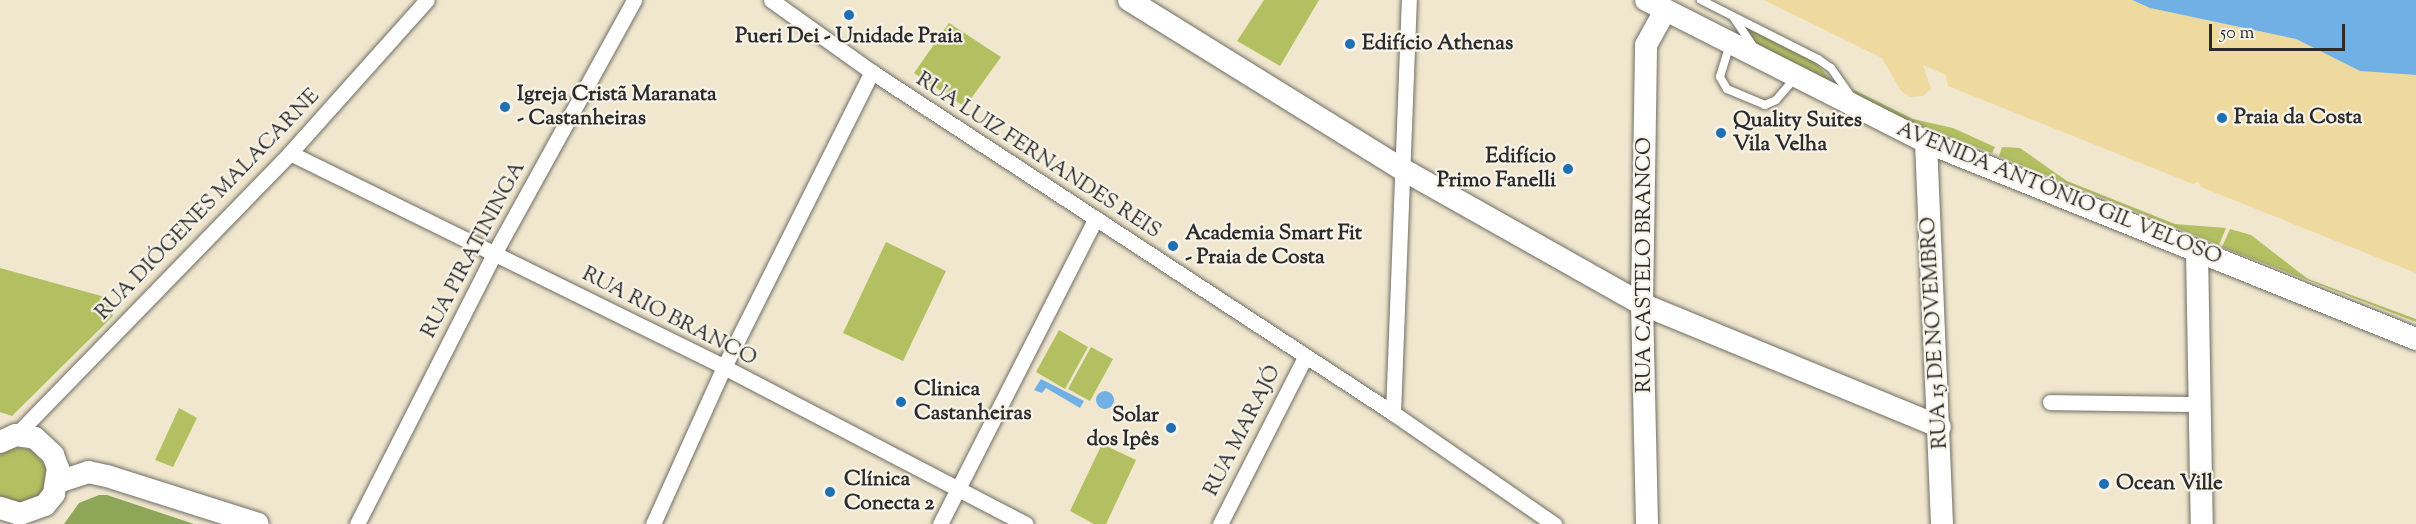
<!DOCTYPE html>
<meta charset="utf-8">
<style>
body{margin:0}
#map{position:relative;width:2416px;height:524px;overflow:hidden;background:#f0e7ce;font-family:"Sorts Mill Goudy",serif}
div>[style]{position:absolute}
.green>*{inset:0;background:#b2c062}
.forest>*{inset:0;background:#8da658}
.sand>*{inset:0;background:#eeda9e}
.water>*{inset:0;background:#71b0e4}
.round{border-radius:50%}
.roads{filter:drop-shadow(0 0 2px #706d64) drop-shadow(0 0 2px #706d64)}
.lane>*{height:8px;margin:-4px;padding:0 4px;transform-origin:4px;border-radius:4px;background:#fff}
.street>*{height:15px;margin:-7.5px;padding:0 7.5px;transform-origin:7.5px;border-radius:7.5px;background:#fff}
.secondary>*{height:22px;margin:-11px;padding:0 11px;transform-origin:11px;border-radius:11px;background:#fff}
.dots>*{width:16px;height:16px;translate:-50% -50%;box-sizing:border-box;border:3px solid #f7f3e8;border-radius:50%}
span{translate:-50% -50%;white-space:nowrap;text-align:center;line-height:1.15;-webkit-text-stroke:4.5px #f7f3e8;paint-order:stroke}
.poi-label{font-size:21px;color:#2b2b2b;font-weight:700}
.left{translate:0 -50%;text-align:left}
.right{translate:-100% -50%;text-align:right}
.street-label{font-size:21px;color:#2b2b2b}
.scale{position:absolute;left:2209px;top:24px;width:136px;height:27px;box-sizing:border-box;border:3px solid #2b2b2b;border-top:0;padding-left:8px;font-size:18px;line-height:21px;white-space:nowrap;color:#2b2b2b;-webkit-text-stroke:4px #f7f3e8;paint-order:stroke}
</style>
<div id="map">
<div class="green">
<div style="clip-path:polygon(1264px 0,1319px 0,1280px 66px,1237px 41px)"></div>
<div style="clip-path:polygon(949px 23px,1001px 57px,965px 107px,914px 73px)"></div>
<div style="clip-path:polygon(1746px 27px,1814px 61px,1836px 85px,1754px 42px)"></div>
<div style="clip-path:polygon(1852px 89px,1913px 119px,1953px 128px,1995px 147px,1992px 153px,1912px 122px,1860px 98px)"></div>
<div style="clip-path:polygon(2002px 147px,2020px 148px,2067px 181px,2175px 224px,2226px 228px,2219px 245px,1999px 156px)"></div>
<div style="clip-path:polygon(2230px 229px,2251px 235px,2308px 279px,2416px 319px,2416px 322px,2222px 247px)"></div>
<div style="clip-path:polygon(886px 242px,946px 271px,903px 361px,843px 333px)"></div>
<div style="clip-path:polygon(0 268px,105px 297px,113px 316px,12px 416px,0 412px)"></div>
<div style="clip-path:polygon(1059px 330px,1088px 347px,1065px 389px,1036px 372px)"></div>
<div style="clip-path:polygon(1091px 347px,1113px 359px,1090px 401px,1068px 389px)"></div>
<div style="clip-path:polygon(179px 408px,197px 418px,173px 467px,155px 460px)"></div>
<div style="clip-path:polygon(1102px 444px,1136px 460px,1106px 524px,1094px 524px,1070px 511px)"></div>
<div style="clip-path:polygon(16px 447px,32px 450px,47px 468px,47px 485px,37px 498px,22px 505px,0 498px,0 453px)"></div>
</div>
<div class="forest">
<div style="clip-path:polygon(99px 495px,107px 495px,194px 524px,64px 524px,79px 503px)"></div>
</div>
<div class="sand">
<div style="clip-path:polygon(1764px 0,2132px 0,2150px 8px,2296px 39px,2360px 71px,2416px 75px,2416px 273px,2201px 187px,2198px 182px,2193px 184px,1948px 86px,1946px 75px,1923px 65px,1931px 89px,1923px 96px,1910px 97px,1901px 91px,1882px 58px)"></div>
</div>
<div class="water">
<div style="clip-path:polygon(2132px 0,2416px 0,2416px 75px,2360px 71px,2296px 39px,2150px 8px)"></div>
<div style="clip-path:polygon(1041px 379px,1084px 401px,1080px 408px,1046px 388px,1042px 393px,1034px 390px)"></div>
<div class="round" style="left:1096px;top:391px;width:18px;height:18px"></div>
</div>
<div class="roads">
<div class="lane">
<div style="left:1701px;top:0;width:131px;rotate:26.8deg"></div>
<div style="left:1818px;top:59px;width:16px;rotate:35deg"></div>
<div style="left:1831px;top:68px;width:33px;rotate:55deg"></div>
<div style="left:1734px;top:18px;width:32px;rotate:56deg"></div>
<div style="left:1730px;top:44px;width:34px;rotate:107deg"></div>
<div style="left:1720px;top:77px;width:14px;rotate:60deg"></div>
<div style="left:1727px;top:89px;width:41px;rotate:22.8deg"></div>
<div style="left:1765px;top:105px;width:12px;rotate:-24deg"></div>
<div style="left:1776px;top:100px;width:29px;rotate:-49deg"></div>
</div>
<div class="street">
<div style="left:771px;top:0;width:124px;rotate:35.5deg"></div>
<div style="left:872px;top:72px;width:623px;rotate:33.21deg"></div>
<div style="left:1393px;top:413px;width:196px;rotate:34.6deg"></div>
<div style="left:290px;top:153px;width:484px;rotate:26.2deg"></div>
<div style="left:724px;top:367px;width:340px;rotate:27.5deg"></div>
<div style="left:2050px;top:402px;width:149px;rotate:0.8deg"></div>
<div style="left:1393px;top:413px;width:413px;rotate:-87.8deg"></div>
<div style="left:16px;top:435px;width:393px;rotate:-45.8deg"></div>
<div style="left:290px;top:153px;width:205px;rotate:-48.2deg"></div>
<div style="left:357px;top:524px;width:305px;rotate:-63.1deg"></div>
<div style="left:495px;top:252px;width:288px;rotate:-61.1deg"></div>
<div style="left:653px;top:524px;width:172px;rotate:-65.7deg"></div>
<div style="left:724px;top:367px;width:330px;rotate:-63.4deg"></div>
<div style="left:940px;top:524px;width:343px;rotate:-63deg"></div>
<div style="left:1220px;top:524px;width:187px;rotate:-63deg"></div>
</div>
<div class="secondary">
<div style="left:1129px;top:0;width:321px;rotate:31.8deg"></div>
<div style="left:1402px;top:169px;width:275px;rotate:29.4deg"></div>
<div style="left:1642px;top:304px;width:322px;rotate:22.4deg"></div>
<div style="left:1646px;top:0;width:314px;rotate:26.9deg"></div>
<div style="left:1926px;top:142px;width:528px;rotate:21.9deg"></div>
<div style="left:1926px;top:142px;width:382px;rotate:87.6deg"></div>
<div style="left:2197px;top:251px;width:273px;rotate:89deg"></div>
<div style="left:0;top:442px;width:17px;rotate:-24deg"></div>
<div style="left:16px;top:435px;width:19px;rotate:9deg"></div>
<div style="left:35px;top:438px;width:25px;rotate:43deg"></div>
<div style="left:53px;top:455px;width:14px;rotate:69deg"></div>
<div style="left:58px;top:468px;width:26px;rotate:99deg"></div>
<div style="left:54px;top:494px;width:14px;rotate:129deg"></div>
<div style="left:45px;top:505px;width:27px;rotate:160deg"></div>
<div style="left:20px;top:514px;width:21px;rotate:-163deg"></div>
<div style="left:58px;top:482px;width:32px;rotate:-18deg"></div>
<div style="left:88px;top:472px;width:19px;rotate:12deg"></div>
<div style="left:107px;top:476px;width:158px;rotate:17.6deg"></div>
<div style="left:1647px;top:524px;width:220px;rotate:-91.3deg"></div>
<div style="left:1642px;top:304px;width:259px;rotate:-89.1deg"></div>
<div style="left:1646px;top:45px;width:39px;rotate:-61deg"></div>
</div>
</div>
<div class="dots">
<div style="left:849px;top:15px;background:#1f6fb2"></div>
<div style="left:1350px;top:44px;background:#1f6fb2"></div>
<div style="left:505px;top:107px;background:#1f6fb2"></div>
<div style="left:2222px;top:118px;background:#1f6fb2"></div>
<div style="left:1721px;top:133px;background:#1f6fb2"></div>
<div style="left:1568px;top:169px;background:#1f6fb2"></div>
<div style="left:1173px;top:246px;background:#1f6fb2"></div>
<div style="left:901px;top:402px;background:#1f6fb2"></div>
<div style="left:1171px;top:428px;background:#1f6fb2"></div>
<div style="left:2104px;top:484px;background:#1f6fb2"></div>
<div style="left:830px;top:492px;background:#1f6fb2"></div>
</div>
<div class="poi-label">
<span style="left:849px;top:37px">Pueri Dei - Unidade Praia</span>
<span class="left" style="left:1362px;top:44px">Edifício Athenas</span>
<span class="left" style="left:517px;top:107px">Igreja Cristã Maranata<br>- Castanheiras</span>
<span class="left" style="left:2234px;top:118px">Praia da Costa</span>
<span class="left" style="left:1733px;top:133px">Quality Suites<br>Vila Velha</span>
<span class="right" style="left:1556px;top:169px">Edifício<br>Primo Fanelli</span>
<span class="left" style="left:1185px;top:246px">Academia Smart Fit<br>- Praia de Costa</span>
<span class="left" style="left:914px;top:402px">Clinica<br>Castanheiras</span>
<span class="right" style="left:1159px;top:428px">Solar<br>dos Ipês</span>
<span class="left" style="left:844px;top:492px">Clínica<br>Conecta 2</span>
<span class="left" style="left:2116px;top:484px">Ocean Ville</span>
</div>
<div class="street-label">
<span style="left:1038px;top:156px;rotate:33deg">RUA LUIZ FERNANDES REIS</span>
<span style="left:2059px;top:194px;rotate:22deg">AVENIDA ANTÔNIO GIL VELOSO</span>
<span style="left:208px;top:205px;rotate:-46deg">RUA DIÓGENES MALACARNE</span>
<span style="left:474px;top:250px;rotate:-62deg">RUA PIRATININGA</span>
<span style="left:1645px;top:265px;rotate:-90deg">RUA CASTELO BRANCO</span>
<span style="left:669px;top:317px;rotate:27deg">RUA RIO BRANCO</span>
<span style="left:1935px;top:333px;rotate:-93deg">RUA 15 DE NOVEMBRO</span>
<span style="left:1243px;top:431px;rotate:-63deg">RUA MARAJÓ</span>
</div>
<div class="scale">50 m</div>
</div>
